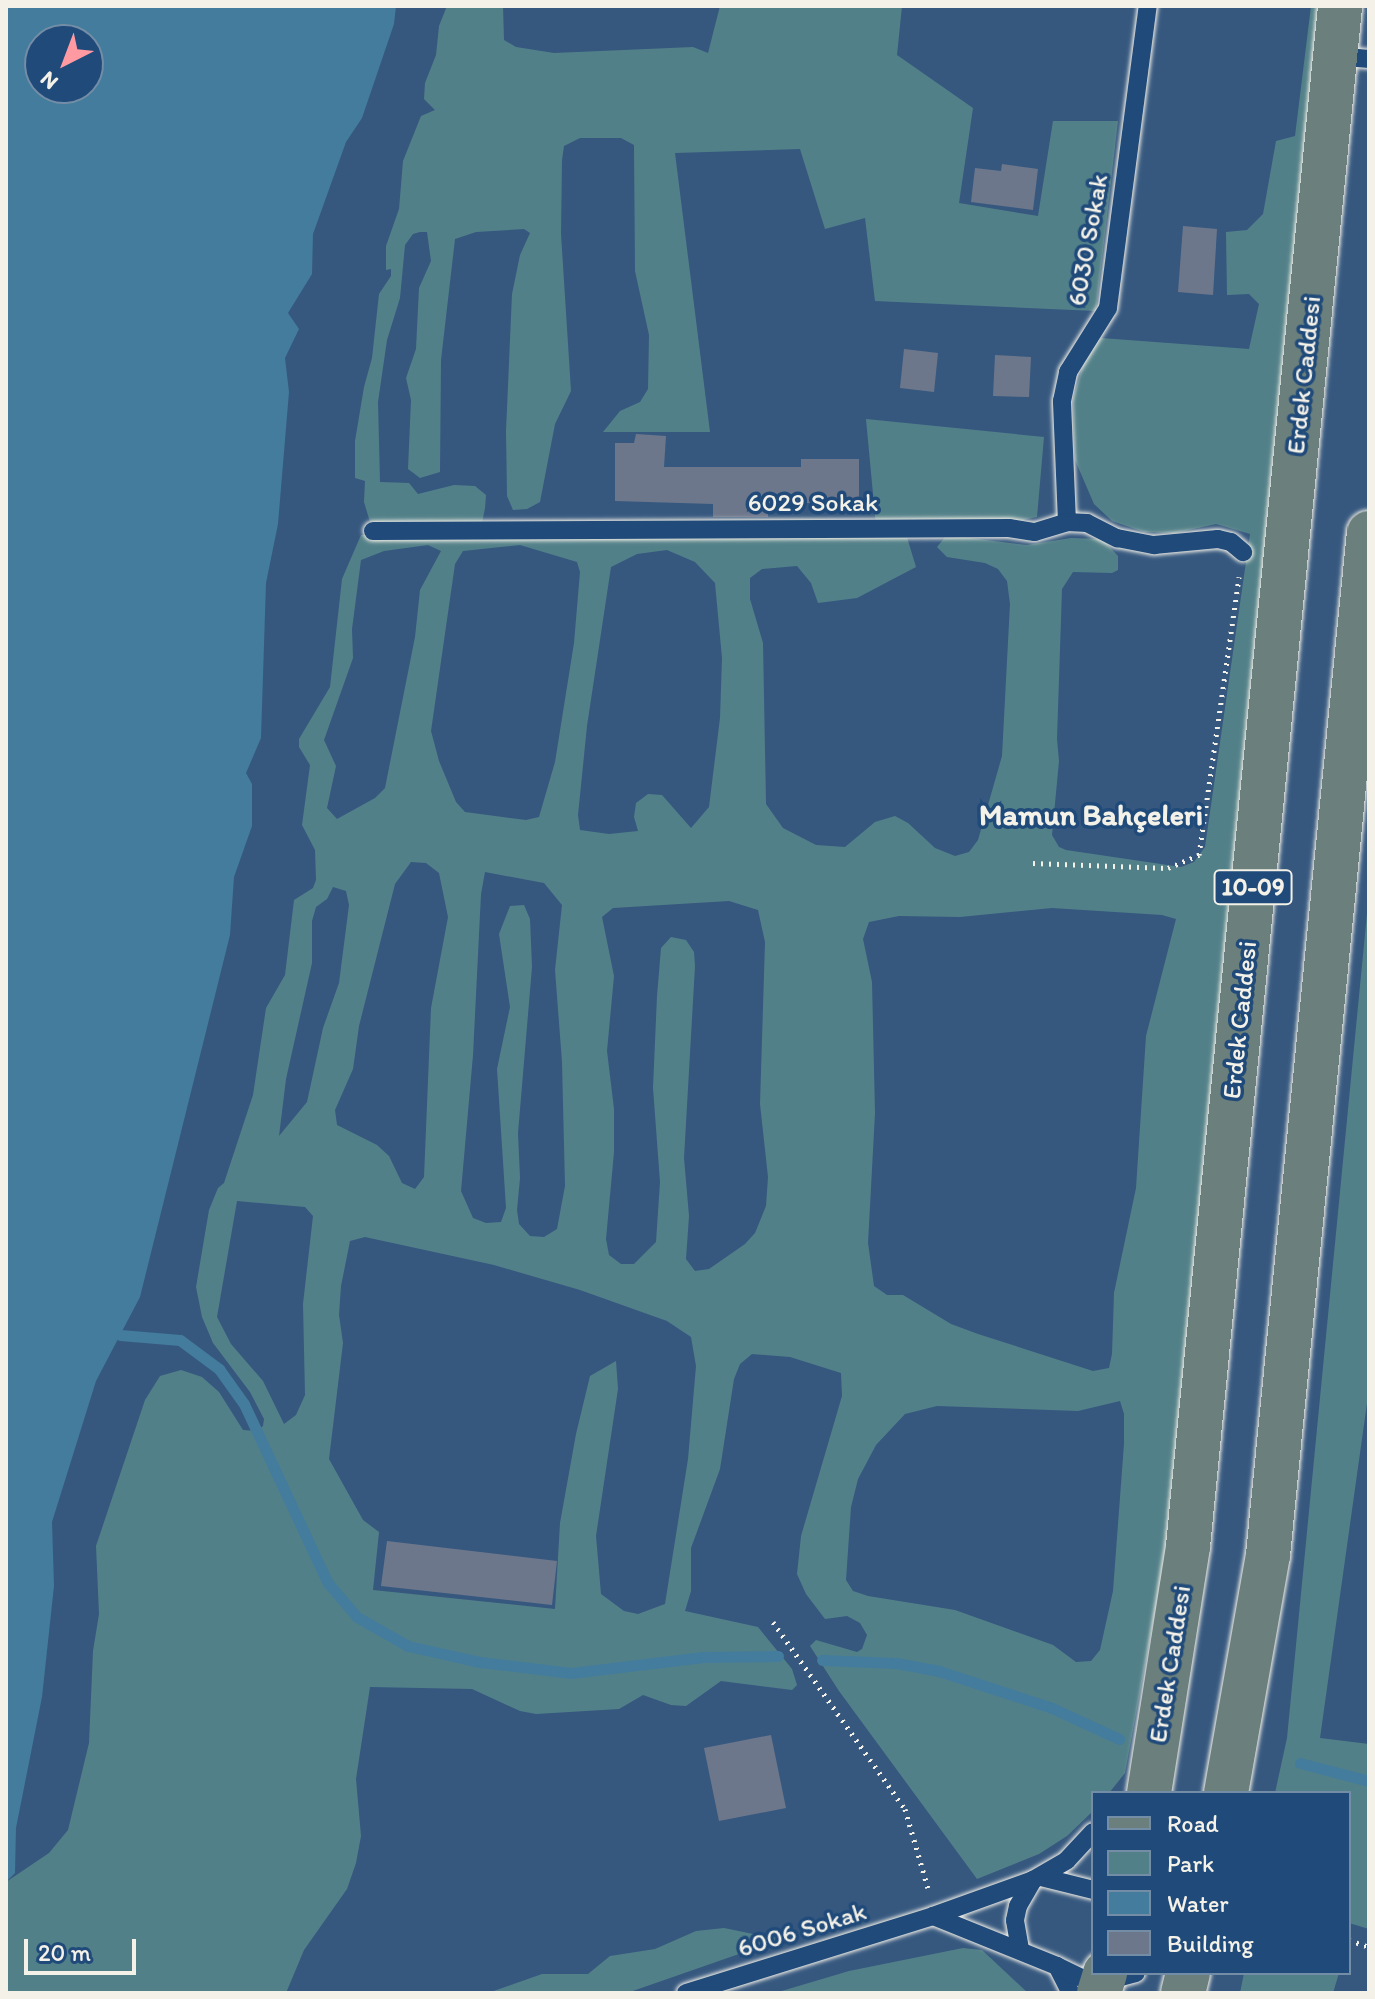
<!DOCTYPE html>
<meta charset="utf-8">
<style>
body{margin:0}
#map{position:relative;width:1375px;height:1999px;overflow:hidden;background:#36587f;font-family:Itim,sans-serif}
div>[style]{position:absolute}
.green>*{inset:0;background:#528089}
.water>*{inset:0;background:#437c9d}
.stream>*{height:11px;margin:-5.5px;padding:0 5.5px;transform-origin:5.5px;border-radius:5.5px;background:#437c9d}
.building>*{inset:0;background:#6d778c}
.path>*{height:5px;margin-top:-2.5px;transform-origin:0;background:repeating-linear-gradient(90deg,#f4f1e8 0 2px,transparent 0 8px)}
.roads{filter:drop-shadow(0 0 2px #f4f1e8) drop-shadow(0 0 2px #f4f1e8)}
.lane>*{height:18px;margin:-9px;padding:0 9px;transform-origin:9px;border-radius:9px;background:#1f4a7a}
.primary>*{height:44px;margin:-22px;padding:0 22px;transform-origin:22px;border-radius:22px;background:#6b7f7c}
span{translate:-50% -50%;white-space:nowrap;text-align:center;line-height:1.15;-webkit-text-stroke:7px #1f4a7a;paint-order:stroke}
.shield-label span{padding:2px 6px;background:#1f4a7a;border:2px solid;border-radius:6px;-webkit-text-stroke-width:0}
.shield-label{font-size:24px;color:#f4f1e8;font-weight:700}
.street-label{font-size:26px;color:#f4f1e8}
.quarter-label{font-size:30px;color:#f4f1e8;font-weight:700}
.frame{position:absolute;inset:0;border:8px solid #f4f1e8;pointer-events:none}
.legend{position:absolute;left:1091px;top:1791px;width:260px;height:184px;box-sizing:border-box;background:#1f4a7a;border:2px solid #748da6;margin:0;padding:10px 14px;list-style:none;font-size:24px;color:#f4f1e8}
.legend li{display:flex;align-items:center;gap:16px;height:40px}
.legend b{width:40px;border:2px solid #748da6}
.north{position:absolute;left:24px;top:24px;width:80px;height:80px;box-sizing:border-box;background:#1f4a7a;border:2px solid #748da6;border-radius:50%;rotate:222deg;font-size:22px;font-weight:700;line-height:32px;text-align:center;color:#f4f1e8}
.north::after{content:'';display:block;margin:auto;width:28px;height:36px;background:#ff9aa2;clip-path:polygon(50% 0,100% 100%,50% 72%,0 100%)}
.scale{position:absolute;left:24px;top:1939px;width:112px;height:36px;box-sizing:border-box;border:4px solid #f4f1e8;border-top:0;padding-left:10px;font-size:24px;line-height:28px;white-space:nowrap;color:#f4f1e8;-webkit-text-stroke:6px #1f4a7a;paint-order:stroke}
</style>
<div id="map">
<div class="green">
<div style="clip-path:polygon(447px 6px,503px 6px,504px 40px,516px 47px,554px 53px,693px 47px,708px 53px,720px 6px,902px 6px,897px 55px,973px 108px,959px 203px,1038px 216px,1053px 121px,1118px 121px,1096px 311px,875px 301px,865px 218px,825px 229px,800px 149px,675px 153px,710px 432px,603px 432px,620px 411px,640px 402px,648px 389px,649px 335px,635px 271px,634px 145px,621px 138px,580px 138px,564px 146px,562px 160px,561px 234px,571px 391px,555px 424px,540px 502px,527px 509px,513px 510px,507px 496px,506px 431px,512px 294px,520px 255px,530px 233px,524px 229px,476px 232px,455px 239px,441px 360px,440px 472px,420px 478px,408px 469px,411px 400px,406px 378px,416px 349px,419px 288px,431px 261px,427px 232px,420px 232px,413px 234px,405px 245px,400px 298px,387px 340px,378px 402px,380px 482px,409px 483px,418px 494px,454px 485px,475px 486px,486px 495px,485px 508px,482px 523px,370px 522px,364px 502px,365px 481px,355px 478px,355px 441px,364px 387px,372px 358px,379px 294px,391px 276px,391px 269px,386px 270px,386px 246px,399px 209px,403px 161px,421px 116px,435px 110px,424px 99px,425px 83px,436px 55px,439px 26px)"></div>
<div style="clip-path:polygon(evenodd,1311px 6px,1332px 6px,1168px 1542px,1125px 1773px,1109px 1793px,1093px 1793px,1093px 1811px,1067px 1836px,1039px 1854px,977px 1879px,839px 1691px,810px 1646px,816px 1640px,857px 1652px,862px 1649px,867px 1635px,860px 1623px,847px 1616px,825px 1619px,806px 1594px,797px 1574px,801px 1536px,842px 1396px,841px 1373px,790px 1357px,752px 1354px,740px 1364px,734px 1379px,720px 1469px,691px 1548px,691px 1591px,685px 1611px,758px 1627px,792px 1669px,797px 1685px,792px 1690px,721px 1681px,686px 1706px,671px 1705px,643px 1695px,619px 1709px,536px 1714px,520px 1711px,472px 1689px,370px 1687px,356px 1779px,361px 1836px,356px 1863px,347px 1889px,304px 1950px,286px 1993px,6px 1993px,6px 1882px,49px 1853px,68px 1830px,89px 1743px,93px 1651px,99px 1614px,96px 1546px,145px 1400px,160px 1376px,181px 1370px,202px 1377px,219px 1392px,243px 1430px,257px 1431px,263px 1426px,264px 1419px,250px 1392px,213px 1343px,202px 1317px,196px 1287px,209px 1210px,218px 1188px,224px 1183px,253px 1095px,266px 1008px,285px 975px,294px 900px,313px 888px,316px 880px,315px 850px,302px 825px,310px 765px,299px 747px,299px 739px,330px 687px,342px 579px,361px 535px,906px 534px,916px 567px,857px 598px,818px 603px,811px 583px,797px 566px,762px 569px,750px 578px,750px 599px,763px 643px,766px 804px,783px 828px,816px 845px,845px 847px,875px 822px,895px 816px,908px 823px,935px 848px,955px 856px,969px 852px,978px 840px,1002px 756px,1010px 604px,1007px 581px,998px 569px,985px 563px,947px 557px,937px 547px,946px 536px,954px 536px,1027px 545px,1071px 538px,1102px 539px,1118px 556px,1118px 570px,1112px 573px,1073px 572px,1062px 589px,1057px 739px,1059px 761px,1052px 835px,1059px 847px,1066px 850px,1181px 867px,1194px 862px,1205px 847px,1250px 534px,1216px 524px,1175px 533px,1144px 532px,1112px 521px,1094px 504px,1075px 460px,1073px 399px,1088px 348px,1101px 338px,1249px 349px,1259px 304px,1249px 294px,1227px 295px,1226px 232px,1247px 230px,1263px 214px,1276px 141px,1295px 136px,1311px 6px,428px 545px,441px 551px,420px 590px,415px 637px,385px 788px,375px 798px,337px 819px,327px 808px,336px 766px,324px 740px,353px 658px,352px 629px,361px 560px,384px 551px,428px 545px,1311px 6px,520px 545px,577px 562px,580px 572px,574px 643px,555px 762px,539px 817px,526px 820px,465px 812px,456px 802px,439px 761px,431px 731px,455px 564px,463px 551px,520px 545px,1311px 6px,667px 550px,695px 562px,715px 583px,722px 658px,720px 718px,709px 807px,691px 828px,662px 795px,648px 794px,636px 803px,634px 817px,638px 831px,609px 834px,580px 830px,578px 815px,587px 726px,611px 567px,637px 554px,667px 550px,1311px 6px,411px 862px,426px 863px,439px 873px,448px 917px,431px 1008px,424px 1177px,415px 1189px,402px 1183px,389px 1156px,377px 1145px,337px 1125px,335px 1110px,353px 1069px,359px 1026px,395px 884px,411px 862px,1311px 6px,485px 872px,544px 883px,562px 905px,555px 970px,562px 1062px,565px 1186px,557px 1229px,544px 1237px,530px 1236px,519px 1224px,517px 1210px,520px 1178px,518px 1133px,532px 967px,530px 919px,524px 905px,510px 906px,499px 934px,510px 1007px,497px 1069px,506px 1208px,501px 1222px,486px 1223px,473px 1218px,461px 1191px,473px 1055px,481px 894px,485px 872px,1311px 6px,333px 887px,346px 891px,349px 905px,339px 983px,323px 1028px,307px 1102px,279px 1136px,286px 1079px,312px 963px,312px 921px,316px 907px,327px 899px,333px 887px,1311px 6px,729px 901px,758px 910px,765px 942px,760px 1104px,768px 1177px,766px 1206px,755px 1233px,745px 1244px,709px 1269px,695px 1271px,686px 1259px,689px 1216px,684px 1158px,695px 966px,694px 952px,686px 940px,671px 937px,661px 948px,657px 996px,653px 1088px,660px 1182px,656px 1242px,634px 1264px,621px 1264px,609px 1255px,606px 1239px,614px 1152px,614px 1109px,607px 1051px,614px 976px,602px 917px,613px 908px,729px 901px,1311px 6px,1052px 908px,1162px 915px,1176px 919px,1146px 1036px,1136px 1188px,1114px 1293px,1112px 1354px,1109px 1368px,1093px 1371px,978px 1334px,951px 1324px,903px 1295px,887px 1295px,874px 1286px,868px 1243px,875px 1113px,872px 982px,863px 939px,869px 922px,899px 916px,960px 917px,1052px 908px,1311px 6px,237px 1201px,305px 1207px,313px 1216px,303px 1304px,305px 1395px,296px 1415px,284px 1424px,263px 1381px,231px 1344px,217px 1317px,237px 1201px,1311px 6px,365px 1237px,494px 1265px,580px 1290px,667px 1321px,691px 1337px,696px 1366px,688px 1459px,665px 1604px,638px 1614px,624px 1611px,601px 1594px,596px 1536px,618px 1389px,616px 1361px,590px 1376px,576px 1434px,560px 1523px,555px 1609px,373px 1590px,379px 1532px,363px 1520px,329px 1459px,343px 1343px,339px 1315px,341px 1286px,350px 1241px,365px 1237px,1311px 6px,1120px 1401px,1124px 1414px,1124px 1444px,1113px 1591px,1100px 1650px,1091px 1661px,1076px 1662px,1053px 1645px,955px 1610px,868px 1596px,853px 1591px,846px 1580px,851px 1507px,858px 1479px,876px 1445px,905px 1414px,937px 1406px,1078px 1411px,1120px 1401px)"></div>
<div style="clip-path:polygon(866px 419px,1044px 437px,1037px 517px,1014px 522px,876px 526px)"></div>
<div style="clip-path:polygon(1369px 893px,1369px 1389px,1320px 1738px,1369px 1744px,1369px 1929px,1349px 1923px,1349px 1793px,1275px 1793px,1287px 1738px)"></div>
<div style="clip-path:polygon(724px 1928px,768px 1937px,793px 1935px,627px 1993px,488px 1993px,542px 1974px,588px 1974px,610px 1956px,655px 1949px,696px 1931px)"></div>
<div style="clip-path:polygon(963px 1948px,982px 1950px,1028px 1993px,775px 1993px,849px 1971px)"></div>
<div style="clip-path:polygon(1244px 1973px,1339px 1973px,1333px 1993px,1240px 1993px)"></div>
</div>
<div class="water">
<div style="clip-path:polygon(evenodd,6px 6px,396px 6px,394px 24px,362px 118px,346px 142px,313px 234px,312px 274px,288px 313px,299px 329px,285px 358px,289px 392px,278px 524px,266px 583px,261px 738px,246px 773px,252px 784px,252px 826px,234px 877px,230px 935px,140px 1297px,96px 1381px,52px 1522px,54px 1586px,42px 1697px,16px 1828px,15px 1873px,6px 1882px,6px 6px,40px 40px,88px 40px,88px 88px,40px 88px,40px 40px)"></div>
</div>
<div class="stream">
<div style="left:120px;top:1335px;width:60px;rotate:4.8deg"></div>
<div style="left:180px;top:1340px;width:49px;rotate:36.6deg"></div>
<div style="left:219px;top:1369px;width:43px;rotate:54.5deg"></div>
<div style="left:244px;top:1404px;width:198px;rotate:64.9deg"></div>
<div style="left:328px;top:1583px;width:45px;rotate:49.5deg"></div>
<div style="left:357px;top:1617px;width:59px;rotate:29.6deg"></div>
<div style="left:408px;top:1646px;width:74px;rotate:12.5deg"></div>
<div style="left:480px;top:1662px;width:92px;rotate:6.9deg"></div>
<div style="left:571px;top:1673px;width:133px;rotate:-6.9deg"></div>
<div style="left:703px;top:1657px;width:75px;rotate:-0.8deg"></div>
<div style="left:822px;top:1660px;width:74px;rotate:2.3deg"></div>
<div style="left:896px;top:1663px;width:44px;rotate:10.5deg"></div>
<div style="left:939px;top:1671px;width:119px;rotate:18.1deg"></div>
<div style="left:1052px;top:1708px;width:74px;rotate:24.8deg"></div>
<div style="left:1300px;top:1763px;width:71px;rotate:14.6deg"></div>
</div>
<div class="building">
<div style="clip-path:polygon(1002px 164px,1038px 169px,1033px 210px,971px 202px,975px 168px,1001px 171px)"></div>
<div style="clip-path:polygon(1183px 226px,1217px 229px,1213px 295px,1178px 292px)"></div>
<div style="clip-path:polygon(904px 349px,938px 353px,934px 392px,900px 388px)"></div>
<div style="clip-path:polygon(995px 355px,1031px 357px,1029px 397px,993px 396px)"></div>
<div style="clip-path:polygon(636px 434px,666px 436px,664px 467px,801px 467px,801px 459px,859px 459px,859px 503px,768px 503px,768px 517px,713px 517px,713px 504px,615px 501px,615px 443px,634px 443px)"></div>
<div style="clip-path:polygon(387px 1541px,557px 1561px,552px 1605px,381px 1586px)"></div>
<div style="clip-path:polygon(771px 1735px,786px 1808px,719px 1821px,704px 1748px)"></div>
</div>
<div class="path">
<div style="left:1033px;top:863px;width:135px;rotate:2.1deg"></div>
<div style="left:1168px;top:868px;width:34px;rotate:-23deg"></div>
<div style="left:1199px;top:855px;width:281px;rotate:-81.8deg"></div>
<div style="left:773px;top:1622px;width:229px;rotate:54.8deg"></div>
<div style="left:905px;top:1809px;width:82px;rotate:73.8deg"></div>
<div style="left:1349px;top:1940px;width:21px;rotate:19deg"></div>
</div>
<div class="roads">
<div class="lane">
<div style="left:1335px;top:56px;width:34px;rotate:5deg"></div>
<div style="left:1067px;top:522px;width:121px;rotate:-92.4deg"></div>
<div style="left:1062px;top:401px;width:30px;rotate:-78deg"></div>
<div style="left:1068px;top:372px;width:75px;rotate:-58deg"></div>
<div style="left:1108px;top:308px;width:305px;rotate:-82.5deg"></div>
<div style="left:373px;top:531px;width:636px;rotate:-0.27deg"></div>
<div style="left:1009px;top:528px;width:26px;rotate:9deg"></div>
<div style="left:1035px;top:532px;width:34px;rotate:-17deg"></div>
<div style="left:1067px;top:522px;width:20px;rotate:3deg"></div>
<div style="left:1087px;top:523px;width:34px;rotate:27deg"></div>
<div style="left:1117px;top:538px;width:38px;rotate:11deg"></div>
<div style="left:1154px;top:545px;width:64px;rotate:-5.4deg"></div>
<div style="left:1218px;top:539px;width:13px;rotate:13deg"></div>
<div style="left:1231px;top:542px;width:16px;rotate:40deg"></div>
<div style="left:1041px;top:1877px;width:54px;rotate:14deg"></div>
<div style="left:933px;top:1916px;width:134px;rotate:22deg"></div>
<div style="left:1057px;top:1966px;width:30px;rotate:63deg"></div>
<div style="left:1020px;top:1949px;width:29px;rotate:-100deg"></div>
<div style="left:1015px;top:1920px;width:14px;rotate:-78deg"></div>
<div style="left:1018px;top:1906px;width:30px;rotate:-60deg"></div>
<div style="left:1057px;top:1966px;width:32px;rotate:26deg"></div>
<div style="left:1086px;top:1980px;width:16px;rotate:7deg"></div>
<div style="left:1102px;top:1982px;width:35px;rotate:-15deg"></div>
<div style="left:686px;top:1993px;width:259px;rotate:-17.3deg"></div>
<div style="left:933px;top:1916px;width:106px;rotate:-19.8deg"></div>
<div style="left:1033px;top:1880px;width:39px;rotate:-30deg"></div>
<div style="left:1067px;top:1860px;width:38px;rotate:-47deg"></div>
</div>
<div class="primary">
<div style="left:1149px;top:1793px;width:250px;rotate:-81deg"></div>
<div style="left:1188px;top:1546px;width:1547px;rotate:-84.36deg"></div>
<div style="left:1226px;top:1793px;width:242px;rotate:-80deg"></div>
<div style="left:1268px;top:1555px;width:1027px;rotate:-84.36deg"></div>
<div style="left:1099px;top:1993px;width:21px;rotate:-73deg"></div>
<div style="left:1183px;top:1993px;width:21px;rotate:-76deg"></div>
</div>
</div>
<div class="shield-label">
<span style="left:1253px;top:887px">10-09</span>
</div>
<div class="street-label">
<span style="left:1088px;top:240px;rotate:-80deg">6030 Sokak</span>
<span style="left:1304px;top:375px;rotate:-84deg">Erdek Caddesi</span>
<span style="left:813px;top:503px">6029 Sokak</span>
<span style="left:1240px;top:1020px;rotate:-84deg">Erdek Caddesi</span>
<span style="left:1170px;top:1664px;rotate:-81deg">Erdek Caddesi</span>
<span style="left:802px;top:1930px;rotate:-17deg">6006 Sokak</span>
</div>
<div class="quarter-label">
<span style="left:1091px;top:815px">Mamun Bahçeleri</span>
</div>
<div class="frame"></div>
<ul class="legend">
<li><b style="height:10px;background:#6b7f7c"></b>Road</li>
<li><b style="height:22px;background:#528089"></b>Park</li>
<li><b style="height:22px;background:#437c9d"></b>Water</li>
<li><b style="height:22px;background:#6d778c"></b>Building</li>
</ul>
<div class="north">N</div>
<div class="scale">20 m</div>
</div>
